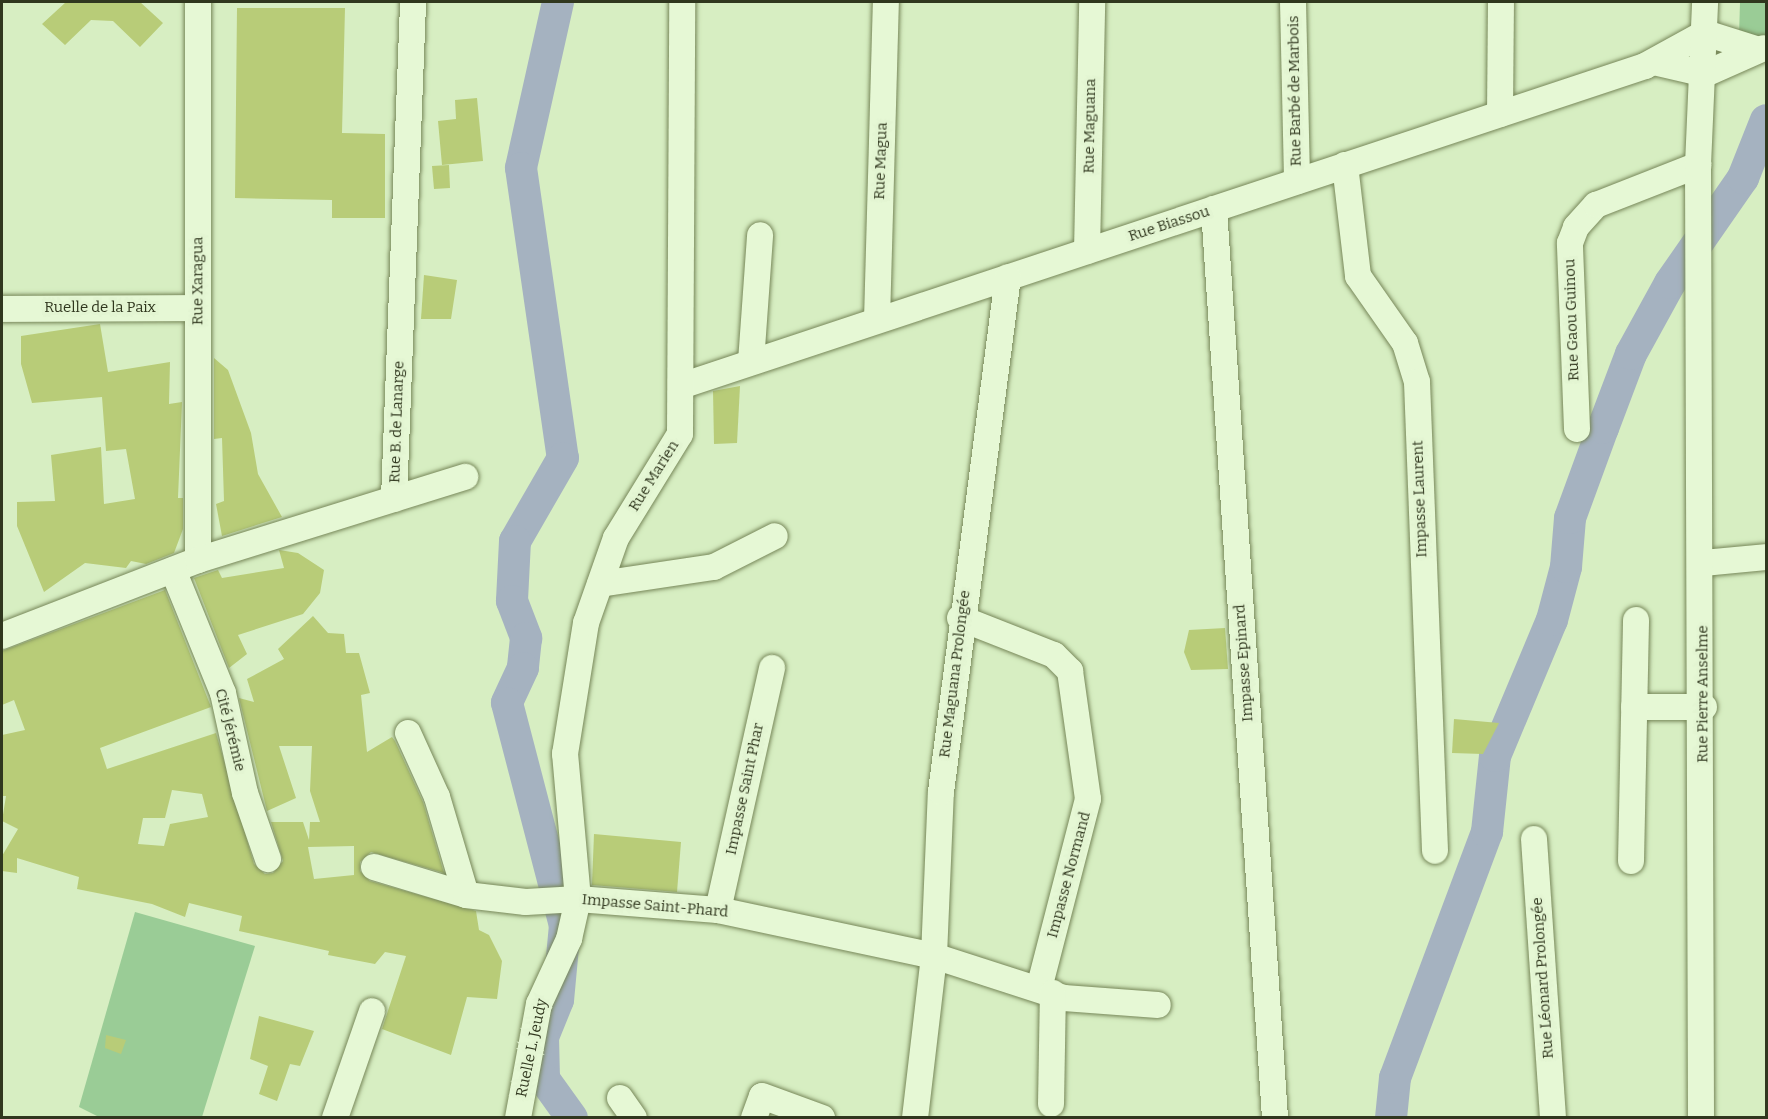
<!DOCTYPE html>
<meta charset="utf-8">
<style>
body{margin:0}
#map{position:relative;width:1768px;height:1119px;overflow:hidden;background:#d7eec2;font-family:Bitter,serif}
div>[style]{position:absolute}
.green>*{inset:0;background:#9acc96}
.river>*{height:32px;margin:-16px;padding:0 16px;transform-origin:16px;border-radius:16px;background:#a5b2c0}
.building>*{inset:0;background:#b8cc78}
.roads{filter:drop-shadow(0 0 2px #778759) drop-shadow(0 0 2px #778759)}
.minor>*{height:26px;margin:-13px;padding:0 13px;transform-origin:13px;border-radius:13px;background:#e6f8d5}
span{translate:-50% -50%;white-space:nowrap;text-align:center;line-height:1.15;-webkit-text-stroke:6px #e3f5d2;paint-order:stroke}
.street-label{font-size:15px;color:#30371e}
.frame{position:absolute;inset:0;border:3px solid #30371e;pointer-events:none}
</style>
<div id="map">
<div class="green">
<div style="clip-path:polygon(1740px 2px,1766px 2px,1766px 39px,1739px 37px)"></div>
<div style="clip-path:polygon(135px 912px,255px 946px,202px 1117px,99px 1117px,79px 1107px)"></div>
</div>
<div class="river">
<div style="left:558px;top:2px;width:170px;rotate:102.6deg"></div>
<div style="left:521px;top:168px;width:293px;rotate:81.8deg"></div>
<div style="left:563px;top:458px;width:96px;rotate:120deg"></div>
<div style="left:515px;top:541px;width:60px;rotate:92.9deg"></div>
<div style="left:512px;top:601px;width:40px;rotate:69deg"></div>
<div style="left:526px;top:638px;width:30px;rotate:96deg"></div>
<div style="left:523px;top:668px;width:38px;rotate:115deg"></div>
<div style="left:507px;top:703px;width:229px;rotate:75.4deg"></div>
<div style="left:565px;top:925px;width:75px;rotate:95.3deg"></div>
<div style="left:558px;top:1000px;width:40px;rotate:112deg"></div>
<div style="left:543px;top:1037px;width:42px;rotate:88.6deg"></div>
<div style="left:544px;top:1079px;width:48px;rotate:54.3deg"></div>
<div style="left:1391px;top:1118px;width:40px;rotate:-84.3deg"></div>
<div style="left:1395px;top:1078px;width:263px;rotate:-69.5deg"></div>
<div style="left:1487px;top:832px;width:76px;rotate:-84deg"></div>
<div style="left:1495px;top:756px;width:147px;rotate:-67.3deg"></div>
<div style="left:1552px;top:620px;width:55px;rotate:-75.2deg"></div>
<div style="left:1566px;top:567px;width:49px;rotate:-85.3deg"></div>
<div style="left:1570px;top:518px;width:96px;rotate:-69.9deg"></div>
<div style="left:1603px;top:428px;width:79px;rotate:-69.3deg"></div>
<div style="left:1631px;top:354px;width:81px;rotate:-61.2deg"></div>
<div style="left:1670px;top:283px;width:128px;rotate:-55.2deg"></div>
<div style="left:1743px;top:178px;width:62px;rotate:-68.4deg"></div>
</div>
<div class="building">
<div style="clip-path:polygon(66px 2px,140px 2px,163px 23px,140px 47px,113px 21px,91px 20px,65px 45px,42px 24px)"></div>
<div style="clip-path:polygon(237px 8px,345px 8px,342px 133px,385px 134px,385px 218px,332px 218px,332px 200px,235px 198px)"></div>
<div style="clip-path:polygon(477px 98px,483px 161px,442px 165px,438px 121px,456px 119px,455px 100px)"></div>
<div style="clip-path:polygon(449px 165px,450px 188px,434px 189px,432px 166px)"></div>
<div style="clip-path:polygon(424px 275px,457px 280px,451px 319px,421px 319px)"></div>
<div style="clip-path:polygon(100px 324px,108px 372px,170px 362px,169px 404px,182px 402px,178px 498px,183px 498px,183px 529px,174px 553px,146px 564px,131px 561px,126px 568px,85px 563px,44px 592px,17px 526px,17px 502px,55px 501px,51px 455px,101px 447px,104px 504px,135px 499px,126px 449px,106px 451px,102px 397px,32px 403px,21px 364px,21px 336px)"></div>
<div style="clip-path:polygon(214px 358px,228px 370px,251px 433px,258px 474px,282px 517px,222px 536px,216px 504px,224px 501px,222px 438px,214px 439px)"></div>
<div style="clip-path:polygon(740px 386px,737px 443px,714px 444px,713px 391px)"></div>
<div style="clip-path:polygon(279px 550px,298px 553px,324px 570px,320px 593px,303px 614px,238px 635px,247px 654px,229px 668px,194px 578px,218px 570px,222px 578px,284px 568px)"></div>
<div style="clip-path:polygon(evenodd,165px 590px,211px 707px,100px 748px,107px 769px,216px 733px,254px 864px,265px 874px,273px 873px,283px 861px,271px 822px,303px 822px,309px 840px,310px 822px,320px 822px,310px 791px,312px 746px,279px 746px,296px 798px,267px 811px,239px 698px,254px 702px,247px 679px,284px 659px,278px 649px,313px 616px,328px 633px,344px 634px,346px 653px,359px 653px,370px 693px,361px 695px,367px 752px,392px 737px,395px 741px,423px 802px,444px 873px,371px 852px,360px 862px,360px 871px,370px 881px,476px 911px,479px 930px,489px 935px,502px 961px,497px 999px,467px 997px,451px 1055px,382px 1029px,406px 956px,385px 952px,375px 964px,328px 955px,329px 951px,239px 931px,242px 916px,189px 903px,185px 917px,152px 904px,77px 889px,79px 877px,17px 858px,17px 873px,2px 871px,2px 856px,18px 829px,2px 821px,6px 796px,2px 796px,2px 735px,25px 730px,14px 700px,2px 705px,2px 651px,165px 590px,172px 790px,202px 794px,208px 817px,170px 824px,164px 846px,138px 844px,143px 818px,165px 818px,172px 790px,165px 590px,354px 846px,354px 875px,314px 879px,308px 847px,354px 846px)"></div>
<div style="clip-path:polygon(1225px 628px,1228px 669px,1191px 670px,1184px 652px,1189px 630px)"></div>
<div style="clip-path:polygon(1454px 719px,1499px 723px,1483px 754px,1452px 753px)"></div>
<div style="clip-path:polygon(594px 834px,681px 842px,677px 892px,592px 885px)"></div>
<div style="clip-path:polygon(259px 1016px,314px 1031px,300px 1066px,290px 1064px,277px 1101px,259px 1094px,268px 1066px,250px 1059px)"></div>
<div style="clip-path:polygon(106px 1035px,126px 1040px,121px 1054px,105px 1048px)"></div>
</div>
<div class="roads">
<div class="minor">
<div style="left:1293px;top:2px;width:179px;rotate:88.7deg"></div>
<div style="left:1654px;top:62px;width:52px;rotate:13.2deg"></div>
<div style="left:1705px;top:74px;width:64px;rotate:-23.8deg"></div>
<div style="left:1500px;top:114px;width:112px;rotate:-89.5deg"></div>
<div style="left:1345px;top:165px;width:112px;rotate:83.3deg"></div>
<div style="left:1358px;top:276px;width:82px;rotate:55deg"></div>
<div style="left:1405px;top:343px;width:41px;rotate:72.9deg"></div>
<div style="left:1417px;top:382px;width:469px;rotate:87.8deg"></div>
<div style="left:1214px;top:209px;width:911px;rotate:86.16deg"></div>
<div style="left:1087px;top:251px;width:249px;rotate:-88.8deg"></div>
<div style="left:2px;top:309px;width:196px;rotate:-0.3deg"></div>
<div style="left:877px;top:320px;width:318px;rotate:-88.4deg"></div>
<div style="left:751px;top:362px;width:127px;rotate:-85.9deg"></div>
<div style="left:684px;top:385px;width:1013px;rotate:-18.36deg"></div>
<div style="left:1645px;top:66px;width:68px;rotate:-28.8deg"></div>
<div style="left:1705px;top:33px;width:53px;rotate:17.4deg"></div>
<div style="left:1577px;top:429px;width:186px;rotate:-92.2deg"></div>
<div style="left:1570px;top:243px;width:17px;rotate:-69deg"></div>
<div style="left:1576px;top:227px;width:30px;rotate:-48deg"></div>
<div style="left:1596px;top:205px;width:110px;rotate:-21.4deg"></div>
<div style="left:394px;top:499px;width:497px;rotate:-87.8deg"></div>
<div style="left:198px;top:560px;width:558px;rotate:-90deg"></div>
<div style="left:1703px;top:563px;width:63px;rotate:-5.4deg"></div>
<div style="left:173px;top:570px;width:133px;rotate:67.9deg"></div>
<div style="left:223px;top:693px;width:102px;rotate:77.6deg"></div>
<div style="left:245px;top:793px;width:70px;rotate:70.8deg"></div>
<div style="left:600px;top:584px;width:115px;rotate:-8.5deg"></div>
<div style="left:714px;top:567px;width:68px;rotate:-26.9deg"></div>
<div style="left:960px;top:618px;width:101px;rotate:21.5deg"></div>
<div style="left:1054px;top:655px;width:23px;rotate:45deg"></div>
<div style="left:1070px;top:671px;width:129px;rotate:82deg"></div>
<div style="left:1088px;top:799px;width:195px;rotate:104.5deg"></div>
<div style="left:2px;top:636px;width:210px;rotate:-21.2deg"></div>
<div style="left:198px;top:560px;width:280px;rotate:-17.3deg"></div>
<div style="left:1634px;top:707px;width:70px"></div>
<div style="left:408px;top:733px;width:70px;rotate:65.6deg"></div>
<div style="left:437px;top:797px;width:102px;rotate:73.5deg"></div>
<div style="left:1534px;top:839px;width:280px;rotate:86.1deg"></div>
<div style="left:1631px;top:861px;width:241px;rotate:-88.8deg"></div>
<div style="left:374px;top:867px;width:96px;rotate:16.9deg"></div>
<div style="left:466px;top:895px;width:60px;rotate:6.7deg"></div>
<div style="left:526px;top:902px;width:52px;rotate:-3.3deg"></div>
<div style="left:578px;top:899px;width:140px;rotate:4.5deg"></div>
<div style="left:718px;top:910px;width:221px;rotate:12deg"></div>
<div style="left:934px;top:956px;width:137px;rotate:17.9deg"></div>
<div style="left:1064px;top:998px;width:94px;rotate:4.3deg"></div>
<div style="left:718px;top:910px;width:248px;rotate:-77.4deg"></div>
<div style="left:620px;top:1098px;width:24px;rotate:55deg"></div>
<div style="left:1051px;top:1104px;width:111px;rotate:-89deg"></div>
<div style="left:335px;top:1118px;width:113px;rotate:-70.9deg"></div>
<div style="left:518px;top:1118px;width:116px;rotate:-79.6deg"></div>
<div style="left:539px;top:1004px;width:72px;rotate:-65.2deg"></div>
<div style="left:569px;top:939px;width:41px;rotate:-77.3deg"></div>
<div style="left:578px;top:899px;width:146px;rotate:-95.1deg"></div>
<div style="left:565px;top:754px;width:133px;rotate:-80.9deg"></div>
<div style="left:586px;top:623px;width:90px;rotate:-70.6deg"></div>
<div style="left:616px;top:538px;width:122px;rotate:-58.4deg"></div>
<div style="left:680px;top:434px;width:432px;rotate:-89.7deg"></div>
<div style="left:754px;top:1118px;width:23px;rotate:-70deg"></div>
<div style="left:762px;top:1096px;width:64px;rotate:20.1deg"></div>
<div style="left:915px;top:1118px;width:163px;rotate:-83.3deg"></div>
<div style="left:934px;top:956px;width:164px;rotate:-87.6deg"></div>
<div style="left:941px;top:792px;width:519px;rotate:-82.59deg"></div>
<div style="left:1701px;top:1118px;width:953px;rotate:-90.18deg"></div>
<div style="left:1698px;top:165px;width:163px;rotate:-87.5deg"></div>
</div>
</div>
<div class="street-label">
<span style="left:1295px;top:91px;rotate:-91deg">Rue Barbé de Marbois</span>
<span style="left:1090px;top:126px;rotate:-89deg">Rue Maguana</span>
<span style="left:881px;top:161px;rotate:-88deg">Rue Magua</span>
<span style="left:1169px;top:224px;rotate:-18deg">Rue Biassou</span>
<span style="left:198px;top:281px;rotate:-90deg">Rue Xaragua</span>
<span style="left:100px;top:308px">Ruelle de la Paix</span>
<span style="left:1572px;top:320px;rotate:-92deg">Rue Gaou Guinou</span>
<span style="left:397px;top:422px;rotate:-88deg">Rue B. de Lanarge</span>
<span style="left:654px;top:476px;rotate:-58deg">Rue Marien</span>
<span style="left:1420px;top:499px;rotate:-92deg">Impasse Laurent</span>
<span style="left:1244px;top:663px;rotate:-94deg">Impasse Epinard</span>
<span style="left:955px;top:674px;rotate:-83deg">Rue Maguana Prolongée</span>
<span style="left:1703px;top:694px;rotate:-90deg">Rue Pierre Anselme</span>
<span style="left:230px;top:730px;rotate:76deg">Cité Jérémie</span>
<span style="left:745px;top:789px;rotate:-78deg">Impasse Saint Phar</span>
<span style="left:1069px;top:875px;rotate:-75deg">Impasse Normand</span>
<span style="left:655px;top:906px;rotate:5deg">Impasse Saint-Phard</span>
<span style="left:1543px;top:978px;rotate:-94deg">Rue Léonard Prolongée</span>
<span style="left:532px;top:1048px;rotate:-78deg">Ruelle L. Jeudy</span>
</div>
<div class="frame"></div>
</div>
